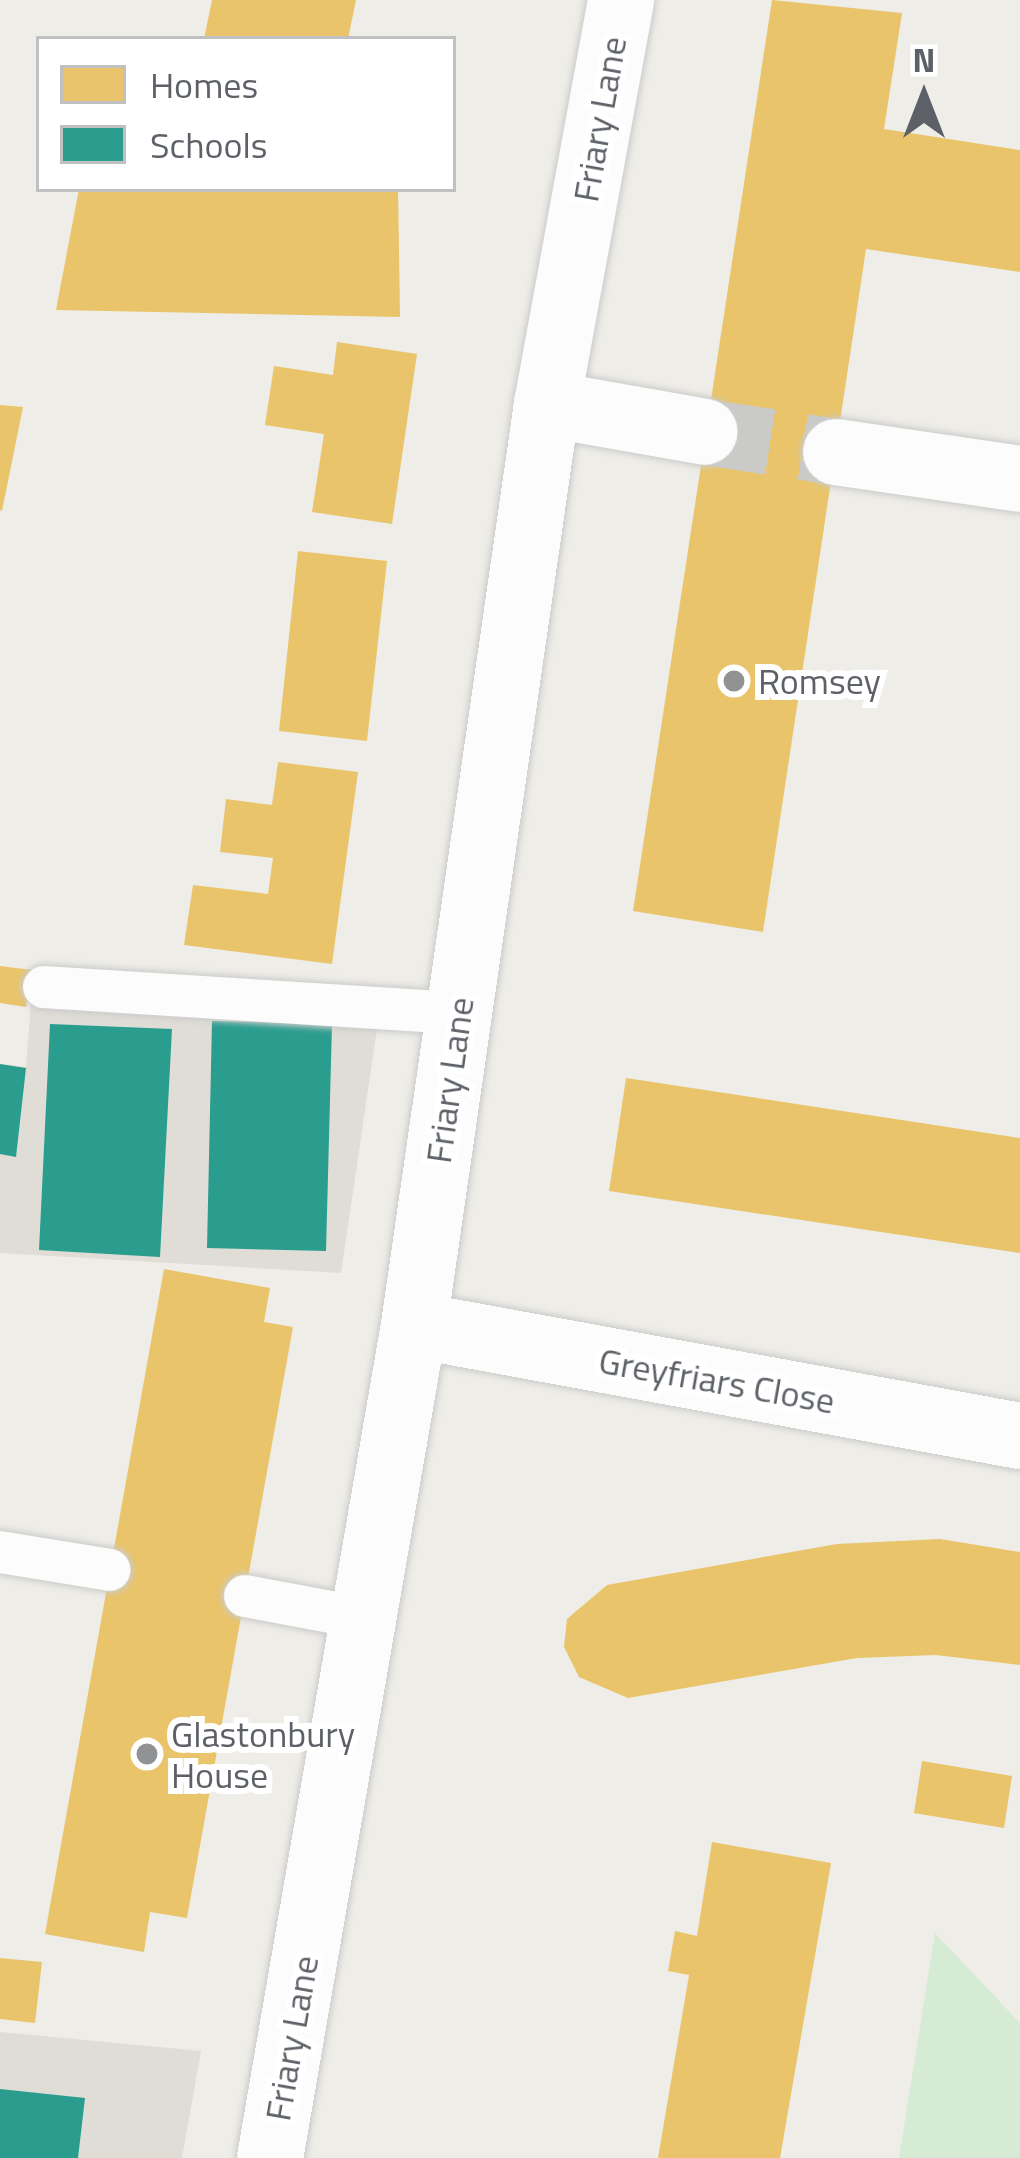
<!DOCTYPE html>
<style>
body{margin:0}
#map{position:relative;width:1020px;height:2158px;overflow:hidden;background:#eeede8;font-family:"Titillium Web",sans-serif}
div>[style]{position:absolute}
.education>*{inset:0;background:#dfddd6}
.green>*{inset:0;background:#d6ebd4}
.homes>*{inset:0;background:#e9c46a}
.schools>*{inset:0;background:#2a9d8f}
.street-tunnel>*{height:66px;margin-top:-33px;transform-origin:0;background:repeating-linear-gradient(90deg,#cacac8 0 66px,transparent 0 99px)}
.roads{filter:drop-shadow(0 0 3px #cbcbca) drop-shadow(0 0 3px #cbcbca)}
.lane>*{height:42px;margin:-21px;padding:0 21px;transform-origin:21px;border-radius:21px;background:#fcfcfc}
.street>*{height:66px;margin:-33px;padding:0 33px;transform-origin:33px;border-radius:33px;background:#fcfcfc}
.dots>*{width:33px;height:33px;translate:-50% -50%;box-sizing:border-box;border:6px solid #fff;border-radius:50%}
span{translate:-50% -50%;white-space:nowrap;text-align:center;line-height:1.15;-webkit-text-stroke:12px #fff;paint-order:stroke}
.street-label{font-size:36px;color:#5d6167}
.poi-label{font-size:36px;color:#5d6167}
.left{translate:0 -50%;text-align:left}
.legend{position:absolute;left:36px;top:36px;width:420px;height:156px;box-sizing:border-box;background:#fff;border:3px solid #bec0c2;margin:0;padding:15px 21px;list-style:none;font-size:36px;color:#5d6167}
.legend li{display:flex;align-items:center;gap:24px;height:60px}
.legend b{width:60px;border:3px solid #bec0c2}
.north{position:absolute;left:864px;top:36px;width:120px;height:120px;-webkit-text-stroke:9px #fff;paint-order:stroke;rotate:0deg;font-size:33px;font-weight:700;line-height:48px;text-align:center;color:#5d6167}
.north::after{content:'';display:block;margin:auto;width:42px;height:54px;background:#5d6167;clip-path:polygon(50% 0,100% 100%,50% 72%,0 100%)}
</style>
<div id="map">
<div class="education">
<div style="clip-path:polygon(31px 1003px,378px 1022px,341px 1273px,0 1253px,0 1064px,26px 1067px)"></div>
<div style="clip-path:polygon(0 2032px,201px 2051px,182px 2158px,0 2158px)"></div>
</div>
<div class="green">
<div style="clip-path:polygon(935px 1933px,1020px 2023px,1020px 2158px,899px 2158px)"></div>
</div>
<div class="homes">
<div style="clip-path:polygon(212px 0,356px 0,348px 39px,204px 39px)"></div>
<div style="clip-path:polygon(772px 0,902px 13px,884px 129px,1020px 150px,1020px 272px,866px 249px,763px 932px,633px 911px)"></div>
<div style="clip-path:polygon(79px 189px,398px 189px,400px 317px,56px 310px)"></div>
<div style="clip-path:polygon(337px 342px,417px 354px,392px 524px,312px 512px,324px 434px,265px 425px,274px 366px,333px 375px)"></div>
<div style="clip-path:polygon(0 405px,23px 407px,2px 511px,0 510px)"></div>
<div style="clip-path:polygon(298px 551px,387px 561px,367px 741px,279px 731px)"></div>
<div style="clip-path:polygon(278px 762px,358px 772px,332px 964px,184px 945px,193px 885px,268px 894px,273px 858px,220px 852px,226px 799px,272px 805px)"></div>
<div style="clip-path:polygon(0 966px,32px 970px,26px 1007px,0 1003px)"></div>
<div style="clip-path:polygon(626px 1078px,1020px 1138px,1020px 1253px,609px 1191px)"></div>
<div style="clip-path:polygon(164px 1269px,270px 1288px,264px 1322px,293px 1327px,187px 1918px,150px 1912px,144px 1952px,45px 1934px)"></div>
<div style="clip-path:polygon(940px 1539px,1020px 1552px,1020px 1665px,936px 1655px,857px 1658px,628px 1698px,579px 1677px,564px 1647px,567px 1619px,607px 1585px,837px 1544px)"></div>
<div style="clip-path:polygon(922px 1761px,1012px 1776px,1004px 1828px,914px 1813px)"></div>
<div style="clip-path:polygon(712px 1842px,831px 1863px,780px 2158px,658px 2158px,689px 1975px,668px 1971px,675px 1931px,697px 1936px)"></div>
<div style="clip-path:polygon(0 1958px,42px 1962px,35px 2023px,0 2019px)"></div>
</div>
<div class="schools">
<div style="clip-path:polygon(212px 1021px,332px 1024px,326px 1251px,207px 1248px)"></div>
<div style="clip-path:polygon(50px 1024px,172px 1029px,160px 1257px,39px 1250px)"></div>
<div style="clip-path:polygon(0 1064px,26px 1068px,16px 1157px,0 1154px)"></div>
<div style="clip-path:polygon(0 2089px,85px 2098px,78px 2158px,0 2158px)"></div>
</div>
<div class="street-tunnel">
<div style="left:705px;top:432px;width:133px;rotate:8.7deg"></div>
</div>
<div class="roads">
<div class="lane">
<div style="left:44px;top:987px;width:416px;rotate:3.6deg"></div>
<div style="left:0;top:1552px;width:111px;rotate:9.3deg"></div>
<div style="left:245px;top:1596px;width:119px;rotate:10.6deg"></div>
</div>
<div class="street">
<div style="left:547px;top:404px;width:160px;rotate:10deg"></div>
<div style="left:836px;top:452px;width:186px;rotate:8.3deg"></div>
<div style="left:414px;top:1325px;width:616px;rotate:10.38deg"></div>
<div style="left:270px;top:2158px;width:845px;rotate:-80.19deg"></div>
<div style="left:414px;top:1325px;width:931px;rotate:-81.78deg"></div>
<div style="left:547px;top:404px;width:411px;rotate:-79.6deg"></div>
</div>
</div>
<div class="dots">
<div style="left:734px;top:681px;background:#909294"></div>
<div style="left:147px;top:1754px;background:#909294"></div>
</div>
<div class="street-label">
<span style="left:599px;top:119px;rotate:-80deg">Friary Lane</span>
<span style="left:449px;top:1080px;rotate:-82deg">Friary Lane</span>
<span style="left:717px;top:1380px;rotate:10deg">Greyfriars Close</span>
<span style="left:291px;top:2038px;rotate:-80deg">Friary Lane</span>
</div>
<div class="poi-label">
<span class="left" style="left:758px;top:681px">Romsey</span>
<span class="left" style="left:171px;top:1754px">Glastonbury<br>House</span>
</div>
<ul class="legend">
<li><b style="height:33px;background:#e9c46a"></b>Homes</li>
<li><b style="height:33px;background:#2a9d8f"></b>Schools</li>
</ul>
<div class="north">N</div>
</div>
